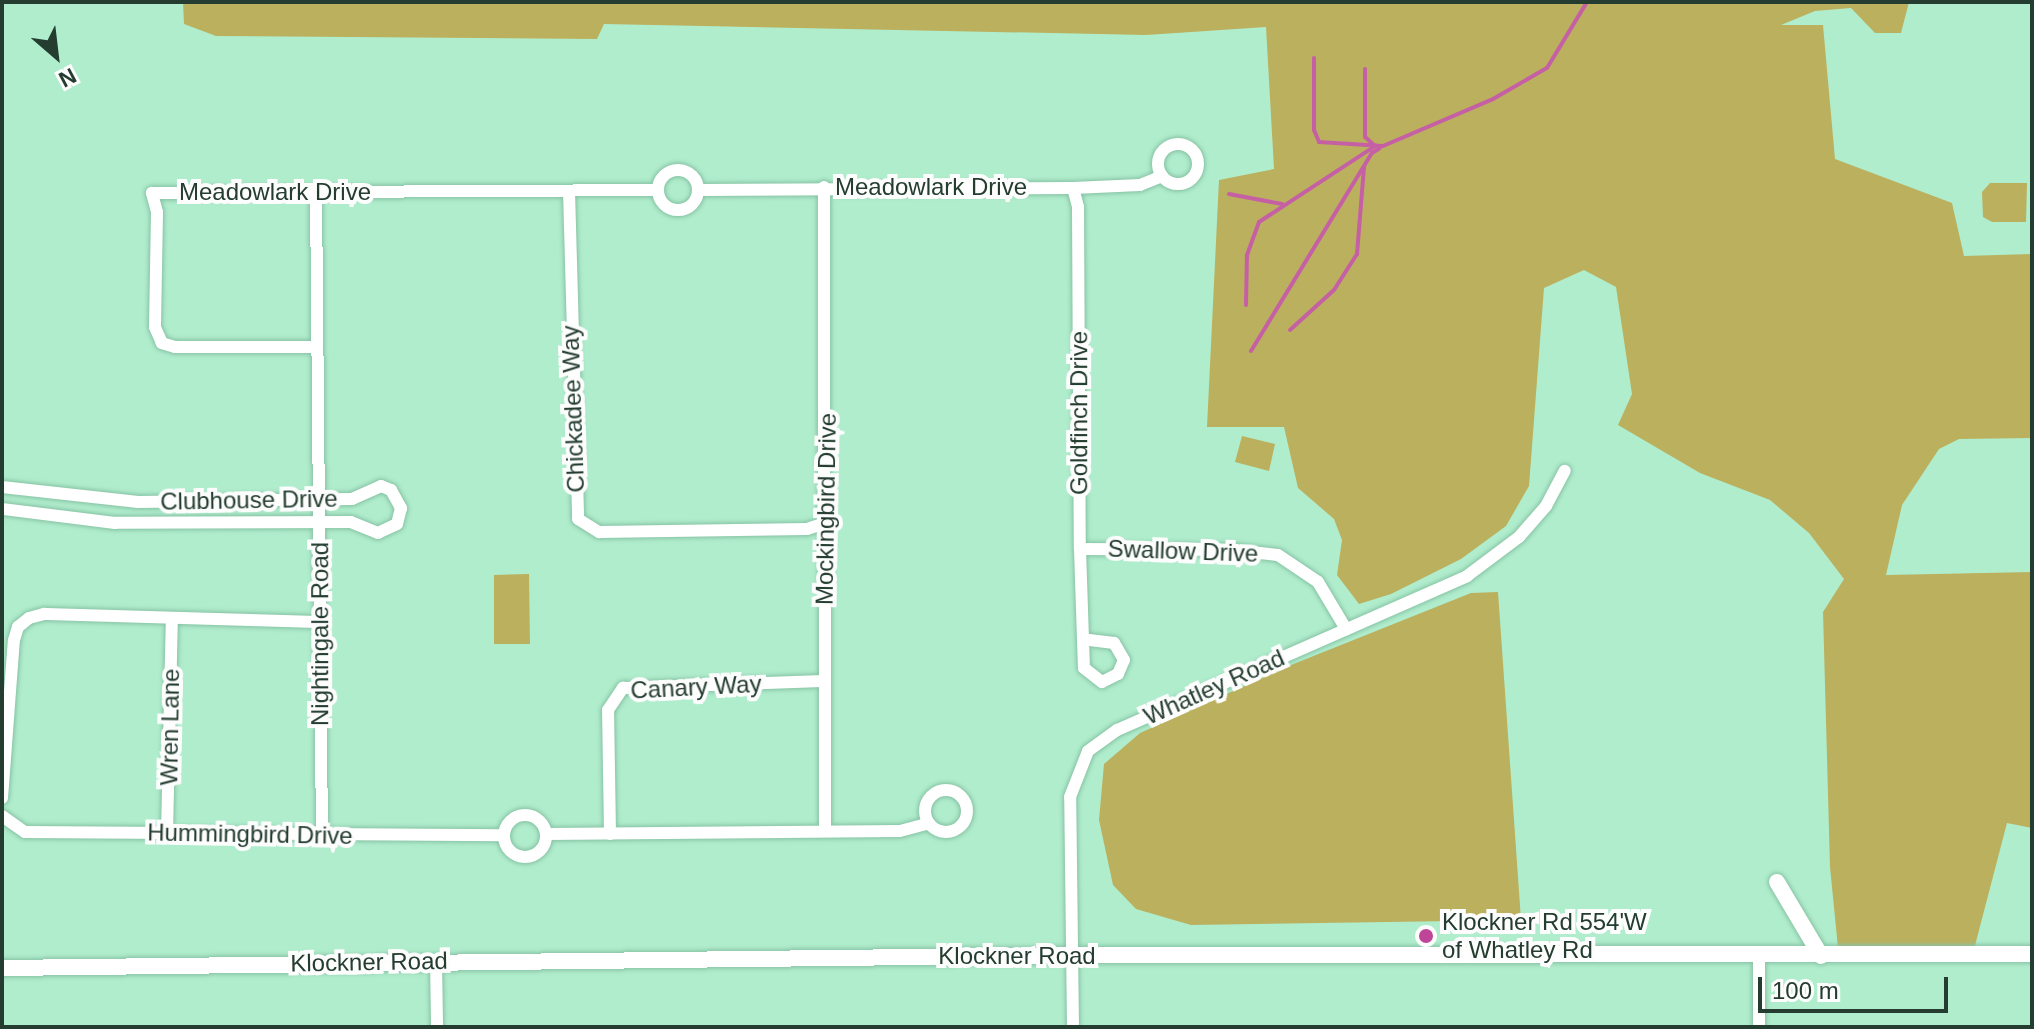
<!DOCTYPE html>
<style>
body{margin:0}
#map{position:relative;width:2034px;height:1029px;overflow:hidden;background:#b0edcd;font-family:Helvetica,sans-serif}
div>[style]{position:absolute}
.green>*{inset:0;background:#bbb05e}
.stream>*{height:4px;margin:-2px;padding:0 2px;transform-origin:2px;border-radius:2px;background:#c660a4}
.roads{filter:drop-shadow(0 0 2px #87c3a4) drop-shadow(0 0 2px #87c3a4)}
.street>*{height:12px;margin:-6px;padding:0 6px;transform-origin:6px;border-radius:6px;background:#fff}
.street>.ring{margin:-6px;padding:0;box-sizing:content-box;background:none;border:12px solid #fff;border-radius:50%}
.secondary>*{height:16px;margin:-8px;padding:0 8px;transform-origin:8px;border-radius:8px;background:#fff}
.dots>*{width:22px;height:22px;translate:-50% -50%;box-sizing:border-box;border:4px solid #fdfdfd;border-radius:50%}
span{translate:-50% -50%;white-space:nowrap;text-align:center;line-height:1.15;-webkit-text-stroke:8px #fdfdfd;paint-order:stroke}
.street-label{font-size:24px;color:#243d30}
.poi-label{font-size:24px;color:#243d30}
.left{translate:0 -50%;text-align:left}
.frame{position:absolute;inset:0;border:4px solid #243d30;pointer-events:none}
.north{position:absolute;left:16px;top:16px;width:80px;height:80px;-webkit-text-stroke:6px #fdfdfd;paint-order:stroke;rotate:152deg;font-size:22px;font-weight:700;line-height:32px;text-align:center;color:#243d30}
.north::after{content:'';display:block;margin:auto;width:28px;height:36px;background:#243d30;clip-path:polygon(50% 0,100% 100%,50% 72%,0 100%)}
.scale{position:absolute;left:1758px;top:977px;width:190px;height:36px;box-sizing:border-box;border:4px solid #243d30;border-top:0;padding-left:10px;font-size:24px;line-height:28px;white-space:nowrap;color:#243d30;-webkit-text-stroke:6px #fdfdfd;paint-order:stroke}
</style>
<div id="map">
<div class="green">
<div style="clip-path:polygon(183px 2px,1909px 2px,1901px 33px,1875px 33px,1851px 8px,1815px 11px,1781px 25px,1823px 25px,1835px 159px,1952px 203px,1964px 256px,2032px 254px,2032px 438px,1959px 439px,1939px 449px,1902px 505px,1886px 575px,2032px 572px,2032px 828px,2007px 823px,1972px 957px,1839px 958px,1830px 867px,1823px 612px,1844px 579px,1809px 533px,1770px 500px,1700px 473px,1618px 425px,1632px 394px,1616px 287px,1584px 270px,1544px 288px,1529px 486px,1506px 526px,1461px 559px,1391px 594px,1359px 604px,1337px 575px,1342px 540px,1334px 519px,1298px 488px,1284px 427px,1207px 427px,1219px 180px,1274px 169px,1266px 27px,1146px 35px,604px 24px,597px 39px,216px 36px,184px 24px)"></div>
<div style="clip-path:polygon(1990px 183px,2027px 183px,2026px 222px,1992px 222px,1983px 217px,1982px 192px)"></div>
<div style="clip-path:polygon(1242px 436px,1275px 444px,1269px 471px,1235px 462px)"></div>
<div style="clip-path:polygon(529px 574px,530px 644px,494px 644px,494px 575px)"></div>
<div style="clip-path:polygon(1498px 592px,1521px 920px,1191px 925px,1136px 909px,1113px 885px,1099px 820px,1104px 764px,1140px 733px,1291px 665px,1471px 593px)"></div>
</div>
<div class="stream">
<div style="left:1314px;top:58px;width:72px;rotate:90deg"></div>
<div style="left:1314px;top:130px;width:13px;rotate:67deg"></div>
<div style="left:1319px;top:142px;width:64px;rotate:3.6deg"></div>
<div style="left:1383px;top:146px;width:120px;rotate:-23.1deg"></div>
<div style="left:1493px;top:99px;width:62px;rotate:-29.9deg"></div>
<div style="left:1547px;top:68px;width:77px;rotate:-58.8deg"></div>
<div style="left:1229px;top:194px;width:54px;rotate:10.7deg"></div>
<div style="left:1246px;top:305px;width:50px;rotate:-88.9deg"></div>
<div style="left:1247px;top:255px;width:35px;rotate:-70deg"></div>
<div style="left:1259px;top:222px;width:139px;rotate:-33.2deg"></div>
<div style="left:1375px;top:146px;width:13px;rotate:-138deg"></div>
<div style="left:1365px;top:137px;width:68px;rotate:-90deg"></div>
<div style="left:1290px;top:330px;width:59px;rotate:-42.3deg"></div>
<div style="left:1334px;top:290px;width:43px;rotate:-57.4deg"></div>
<div style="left:1357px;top:254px;width:87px;rotate:-85.4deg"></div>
<div style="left:1251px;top:351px;width:232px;rotate:-58.6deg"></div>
<div style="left:1372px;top:153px;width:9px;rotate:-32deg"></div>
</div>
<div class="roads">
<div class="street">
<div class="ring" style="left:1158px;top:144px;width:28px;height:28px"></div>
<div class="ring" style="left:658px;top:170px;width:28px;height:28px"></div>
<div style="left:824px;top:187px;width:644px;rotate:89.91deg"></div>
<div style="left:1073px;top:188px;width:20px;rotate:75deg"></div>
<div style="left:1078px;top:207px;width:342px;rotate:89.7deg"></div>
<div style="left:1080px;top:549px;width:119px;rotate:88.1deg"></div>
<div style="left:1084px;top:668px;width:23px;rotate:38deg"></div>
<div style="left:1102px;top:682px;width:18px;rotate:-27deg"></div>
<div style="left:1118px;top:674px;width:15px;rotate:-67deg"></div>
<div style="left:1124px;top:660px;width:20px;rotate:-120deg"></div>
<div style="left:1114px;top:643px;width:31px;rotate:-173deg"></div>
<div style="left:698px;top:190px;width:375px;rotate:-0.3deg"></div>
<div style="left:1073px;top:188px;width:67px;rotate:-2.6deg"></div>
<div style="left:1140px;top:185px;width:24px;rotate:-22deg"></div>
<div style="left:569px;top:191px;width:328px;rotate:88.4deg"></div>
<div style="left:578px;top:519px;width:25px;rotate:32deg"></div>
<div style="left:599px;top:532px;width:208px;rotate:-0.8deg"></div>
<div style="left:807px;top:529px;width:20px;rotate:-18deg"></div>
<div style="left:316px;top:192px;width:645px;rotate:89.47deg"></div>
<div style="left:316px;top:347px;width:141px;rotate:180deg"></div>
<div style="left:175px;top:347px;width:14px;rotate:-163deg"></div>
<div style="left:162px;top:343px;width:17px;rotate:-114deg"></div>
<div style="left:155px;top:327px;width:115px;rotate:-89deg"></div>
<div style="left:157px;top:212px;width:20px;rotate:-105deg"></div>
<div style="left:152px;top:193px;width:506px;rotate:-0.34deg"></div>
<div style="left:2px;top:487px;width:137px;rotate:6.3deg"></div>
<div style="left:138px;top:502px;width:214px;rotate:-0.8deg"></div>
<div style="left:352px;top:499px;width:32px;rotate:-24deg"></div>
<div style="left:381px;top:486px;width:11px;rotate:22deg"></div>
<div style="left:391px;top:490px;width:21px;rotate:61deg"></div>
<div style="left:401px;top:508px;width:16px;rotate:104deg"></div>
<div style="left:397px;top:524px;width:21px;rotate:155deg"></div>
<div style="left:378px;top:533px;width:29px;rotate:-158deg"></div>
<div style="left:351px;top:522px;width:236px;rotate:179.8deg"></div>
<div style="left:115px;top:523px;width:114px;rotate:-172.9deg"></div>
<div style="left:1080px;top:549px;width:154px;rotate:0.4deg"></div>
<div style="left:1234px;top:550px;width:44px;rotate:6.5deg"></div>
<div style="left:1278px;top:555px;width:48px;rotate:34deg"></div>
<div style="left:1318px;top:582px;width:55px;rotate:59.2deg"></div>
<div class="ring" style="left:925px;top:790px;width:30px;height:30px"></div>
<div style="left:2px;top:798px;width:158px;rotate:-85.7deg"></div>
<div style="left:14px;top:640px;width:14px;rotate:-73deg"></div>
<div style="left:18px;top:627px;width:14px;rotate:-39deg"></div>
<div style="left:29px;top:618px;width:16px;rotate:-15deg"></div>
<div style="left:44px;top:614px;width:276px;rotate:1.7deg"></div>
<div class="ring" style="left:504px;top:815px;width:30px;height:30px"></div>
<div style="left:2px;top:816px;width:28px;rotate:35deg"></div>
<div style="left:25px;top:832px;width:479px;rotate:0.4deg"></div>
<div style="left:167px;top:833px;width:213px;rotate:-88.7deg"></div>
<div style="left:546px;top:834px;width:354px;rotate:-0.5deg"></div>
<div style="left:900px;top:831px;width:30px;rotate:-15deg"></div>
<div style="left:610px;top:834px;width:124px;rotate:-90.9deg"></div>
<div style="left:608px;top:710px;width:27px;rotate:-56deg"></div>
<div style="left:623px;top:688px;width:201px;rotate:-2deg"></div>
<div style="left:1759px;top:957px;width:70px;rotate:90deg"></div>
<div style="left:436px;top:960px;width:67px;rotate:89.1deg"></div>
<div style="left:1073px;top:1027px;width:230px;rotate:-90.7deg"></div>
<div style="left:1070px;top:797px;width:49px;rotate:-68.6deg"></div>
<div style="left:1088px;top:751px;width:36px;rotate:-36deg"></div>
<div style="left:1117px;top:730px;width:382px;rotate:-23.7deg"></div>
<div style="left:1467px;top:576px;width:65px;rotate:-36.9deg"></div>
<div style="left:1519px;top:537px;width:41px;rotate:-48.9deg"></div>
<div style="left:1546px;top:506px;width:40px;rotate:-62deg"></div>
</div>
<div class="secondary">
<div style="left:1777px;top:882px;width:86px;rotate:59.3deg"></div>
<div style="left:2px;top:968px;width:1072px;rotate:-0.69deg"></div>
<div style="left:1074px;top:955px;width:958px;rotate:-0.06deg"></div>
</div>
</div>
<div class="dots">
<div style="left:1426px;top:936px;background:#be4598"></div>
</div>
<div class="street-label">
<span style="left:931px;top:187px">Meadowlark Drive</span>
<span style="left:275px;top:192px">Meadowlark Drive</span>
<span style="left:573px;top:409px;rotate:-92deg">Chickadee Way</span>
<span style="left:1079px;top:413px;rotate:-90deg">Goldfinch Drive</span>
<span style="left:249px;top:500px;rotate:-1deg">Clubhouse Drive</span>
<span style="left:826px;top:509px;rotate:-89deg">Mockingbird Drive</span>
<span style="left:1183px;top:551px;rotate:2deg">Swallow Drive</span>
<span style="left:320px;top:634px;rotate:-90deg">Nightingale Road</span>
<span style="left:696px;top:687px;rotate:-3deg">Canary Way</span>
<span style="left:1214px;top:687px;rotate:-24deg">Whatley Road</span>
<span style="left:170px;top:727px;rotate:-89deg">Wren Lane</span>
<span style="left:250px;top:834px;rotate:1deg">Hummingbird Drive</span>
<span style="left:1017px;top:956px">Klockner Road</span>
<span style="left:369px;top:962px;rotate:-1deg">Klockner Road</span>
</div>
<div class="poi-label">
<span class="left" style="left:1442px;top:936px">Klockner Rd 554'W<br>of Whatley Rd</span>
</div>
<div class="frame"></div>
<div class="north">N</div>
<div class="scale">100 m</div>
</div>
